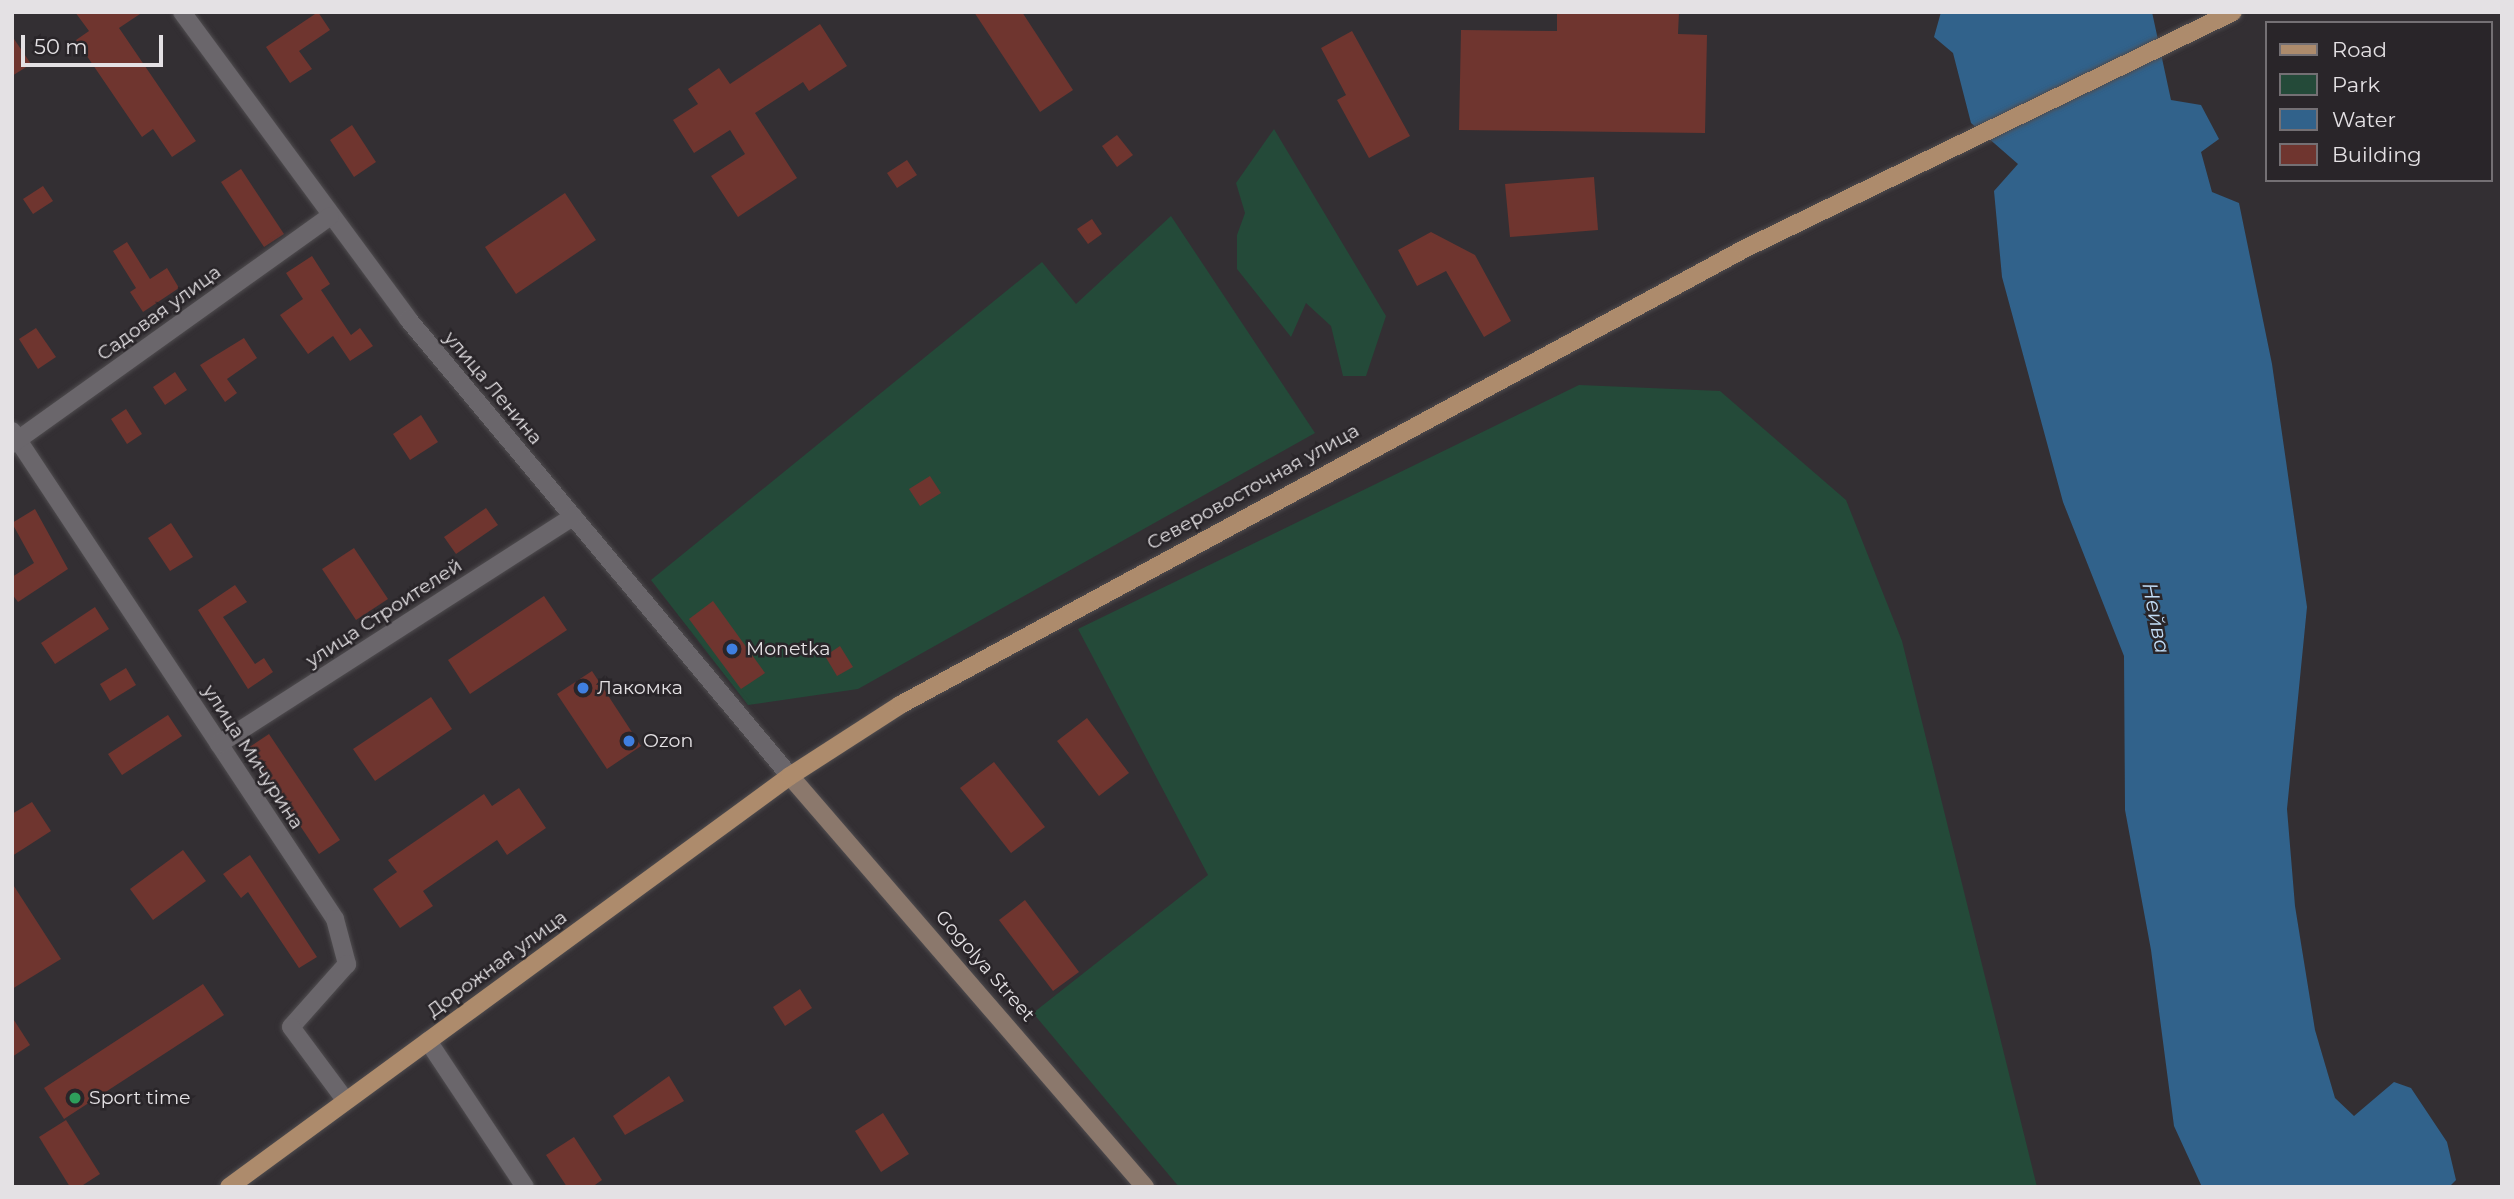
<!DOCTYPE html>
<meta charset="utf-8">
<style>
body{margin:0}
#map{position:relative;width:2514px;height:1199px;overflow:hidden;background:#332f33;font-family:Montserrat,sans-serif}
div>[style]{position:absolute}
.green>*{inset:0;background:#244a39}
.water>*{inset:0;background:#31628b}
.building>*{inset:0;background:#6f352f}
.roads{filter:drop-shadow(0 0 2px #4f4c4f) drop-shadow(0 0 2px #4f4c4f)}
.street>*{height:18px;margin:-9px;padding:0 9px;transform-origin:9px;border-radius:9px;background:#6a666b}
.secondary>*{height:18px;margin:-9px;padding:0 9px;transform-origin:9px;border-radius:9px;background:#8b786c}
.primary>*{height:18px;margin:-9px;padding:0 9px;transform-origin:9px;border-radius:9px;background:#ad8b6c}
.dots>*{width:19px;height:19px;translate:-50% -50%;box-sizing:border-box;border:4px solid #292529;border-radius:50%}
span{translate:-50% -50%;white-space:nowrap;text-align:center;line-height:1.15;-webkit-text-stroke:5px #292529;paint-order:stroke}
.street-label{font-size:19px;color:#e4e1e4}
.poi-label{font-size:19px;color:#e4e1e4}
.left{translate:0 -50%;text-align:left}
.water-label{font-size:21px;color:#c1dcf6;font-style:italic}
.frame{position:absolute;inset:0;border:14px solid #e4e1e4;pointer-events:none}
.legend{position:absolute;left:2265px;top:21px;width:228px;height:161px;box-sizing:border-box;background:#292529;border:2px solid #747074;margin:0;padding:9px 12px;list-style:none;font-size:21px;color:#e4e1e4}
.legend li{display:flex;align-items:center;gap:14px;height:35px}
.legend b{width:35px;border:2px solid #747074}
.scale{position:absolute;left:21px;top:35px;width:142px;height:32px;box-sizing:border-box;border:4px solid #e4e1e4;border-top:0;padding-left:9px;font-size:21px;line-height:24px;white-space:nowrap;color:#e4e1e4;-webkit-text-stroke:5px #292529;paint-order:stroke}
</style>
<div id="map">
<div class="green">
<div style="clip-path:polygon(1274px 129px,1386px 316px,1366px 376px,1343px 376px,1331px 326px,1306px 303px,1291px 337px,1237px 269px,1237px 235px,1245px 213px,1236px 183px)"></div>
<div style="clip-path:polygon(1171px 216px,1315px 433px,858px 689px,748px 705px,651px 580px,1042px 262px,1076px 304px)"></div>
<div style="clip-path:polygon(1579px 385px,1720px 391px,1846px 500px,1902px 641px,2037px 1187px,1179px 1187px,1033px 1013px,1208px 875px,1078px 629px)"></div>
</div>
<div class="water">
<div style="clip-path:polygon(1941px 12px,2152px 12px,2171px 100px,2201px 105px,2219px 139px,2201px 152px,2212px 192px,2239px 203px,2272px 364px,2307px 607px,2287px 809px,2295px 906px,2315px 1030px,2335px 1098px,2354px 1116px,2394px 1082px,2411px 1088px,2447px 1142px,2456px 1180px,2449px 1187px,2202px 1187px,2174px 1126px,2151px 950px,2125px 810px,2124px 656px,2063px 502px,2002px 277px,1994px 191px,2018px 164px,1971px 123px,1953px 53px,1934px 37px)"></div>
</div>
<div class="building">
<div style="clip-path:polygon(75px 12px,143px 12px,119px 28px,196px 141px,172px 157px,153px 129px,142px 137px,76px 40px,89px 31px)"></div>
<div style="clip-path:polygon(318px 12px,330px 30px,299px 51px,312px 69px,290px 83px,266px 47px)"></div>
<div style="clip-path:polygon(974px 12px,1022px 12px,1073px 90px,1040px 112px)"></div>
<div style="clip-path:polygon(1557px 12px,1679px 12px,1678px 34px,1707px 35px,1705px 133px,1459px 130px,1461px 30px,1557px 31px)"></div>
<div style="clip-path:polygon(820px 24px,847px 66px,809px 91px,803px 82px,755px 113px,797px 178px,738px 217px,711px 176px,745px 154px,730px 130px,694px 153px,673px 120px,698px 104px,688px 89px,719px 68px,730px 84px)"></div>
<div style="clip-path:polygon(1352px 31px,1410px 136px,1369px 158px,1337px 100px,1346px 95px,1321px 48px)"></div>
<div style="clip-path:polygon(12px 36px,31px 64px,12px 76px)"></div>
<div style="clip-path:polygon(352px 125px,376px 162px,354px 177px,330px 140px)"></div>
<div style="clip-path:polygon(1117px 135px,1133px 155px,1117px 167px,1102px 146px)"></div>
<div style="clip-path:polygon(907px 160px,917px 175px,897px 188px,887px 173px)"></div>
<div style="clip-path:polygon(241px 169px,284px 234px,264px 247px,221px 182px)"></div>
<div style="clip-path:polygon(1594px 177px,1598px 230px,1510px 237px,1505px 184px)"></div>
<div style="clip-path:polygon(43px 186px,53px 201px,33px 214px,23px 199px)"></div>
<div style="clip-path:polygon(565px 193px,596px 240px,516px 294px,485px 247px)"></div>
<div style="clip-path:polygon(1092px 219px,1102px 234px,1088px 244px,1077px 229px)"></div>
<div style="clip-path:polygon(1431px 232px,1475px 255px,1511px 321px,1484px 337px,1446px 271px,1417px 286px,1398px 250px)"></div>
<div style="clip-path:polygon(127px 242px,150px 279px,167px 268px,179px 288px,143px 312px,130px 292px,136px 288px,113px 251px)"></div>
<div style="clip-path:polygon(312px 256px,330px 284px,321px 290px,351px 335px,360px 328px,373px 346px,350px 361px,333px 336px,308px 354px,280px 315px,303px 299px,286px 273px)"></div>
<div style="clip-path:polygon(36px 328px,56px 357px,38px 369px,19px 339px)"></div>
<div style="clip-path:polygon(244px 338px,257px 358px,227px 379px,237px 393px,225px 402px,200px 365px)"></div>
<div style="clip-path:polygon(175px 372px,187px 390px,165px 405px,153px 387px)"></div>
<div style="clip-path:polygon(126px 409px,142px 434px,127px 444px,111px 419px)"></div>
<div style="clip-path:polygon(421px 415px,438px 442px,410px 460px,393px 434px)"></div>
<div style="clip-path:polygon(930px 476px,941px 493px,920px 506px,909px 489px)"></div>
<div style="clip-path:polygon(486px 508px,498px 525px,456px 554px,444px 537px)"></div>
<div style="clip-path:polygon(35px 509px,68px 569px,18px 602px,12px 594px,12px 577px,34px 563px,12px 523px)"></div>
<div style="clip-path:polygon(171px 523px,193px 557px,170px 571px,148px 538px)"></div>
<div style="clip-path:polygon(354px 548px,388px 599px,356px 620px,322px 569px)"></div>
<div style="clip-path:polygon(235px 585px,247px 602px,223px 617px,255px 664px,264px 658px,273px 672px,248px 689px,198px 610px)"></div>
<div style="clip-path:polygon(544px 596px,567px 630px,470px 694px,448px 660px)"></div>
<div style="clip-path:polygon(713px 601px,765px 673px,741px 689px,689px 619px)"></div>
<div style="clip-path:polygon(95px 607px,109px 629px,55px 664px,41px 643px)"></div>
<div style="clip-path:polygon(840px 646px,853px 667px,837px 676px,825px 656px)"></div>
<div style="clip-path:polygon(126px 668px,136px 685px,110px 701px,100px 684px)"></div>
<div style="clip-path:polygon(592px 671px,641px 746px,607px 769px,557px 694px)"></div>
<div style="clip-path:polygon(431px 697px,452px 729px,375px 781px,353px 749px)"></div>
<div style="clip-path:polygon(168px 715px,182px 736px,122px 775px,108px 754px)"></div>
<div style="clip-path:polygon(1087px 718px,1129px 773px,1099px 796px,1057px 741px)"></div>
<div style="clip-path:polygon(269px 734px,340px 840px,319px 854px,248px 748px)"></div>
<div style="clip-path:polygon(994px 762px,1045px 827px,1011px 853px,960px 788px)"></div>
<div style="clip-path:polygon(519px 788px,546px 828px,507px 855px,497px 840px,423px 891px,433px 906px,400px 928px,373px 889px,397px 872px,388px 860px,484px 794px,492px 806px)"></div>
<div style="clip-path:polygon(32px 802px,51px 831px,12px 856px,12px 814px)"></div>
<div style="clip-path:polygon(183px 850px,206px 881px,153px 920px,130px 889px)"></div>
<div style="clip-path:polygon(250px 855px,317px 957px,299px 968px,248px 892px,241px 898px,223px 874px)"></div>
<div style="clip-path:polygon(12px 883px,61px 959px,12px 989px)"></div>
<div style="clip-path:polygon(1025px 900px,1079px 972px,1053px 991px,999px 920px)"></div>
<div style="clip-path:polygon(203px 984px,224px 1015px,64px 1119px,44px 1088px)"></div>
<div style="clip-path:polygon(800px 989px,812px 1008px,785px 1026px,773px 1007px)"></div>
<div style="clip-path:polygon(12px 1017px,30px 1045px,12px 1057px)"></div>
<div style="clip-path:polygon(669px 1076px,684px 1101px,625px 1135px,613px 1116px)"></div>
<div style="clip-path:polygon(883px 1113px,909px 1154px,881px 1172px,855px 1131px)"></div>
<div style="clip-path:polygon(66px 1120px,100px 1174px,80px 1187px,70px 1187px,39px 1137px)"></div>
<div style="clip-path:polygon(574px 1137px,602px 1180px,592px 1187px,567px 1187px,546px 1155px)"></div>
</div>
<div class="roads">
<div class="street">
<div style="left:182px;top:12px;width:381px;rotate:53.6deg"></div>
<div style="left:408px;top:319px;width:596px;rotate:50.11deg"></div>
<div style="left:12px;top:431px;width:585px;rotate:56.5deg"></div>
<div style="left:335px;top:919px;width:47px;rotate:75.1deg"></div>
<div style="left:347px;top:964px;width:84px;rotate:131.6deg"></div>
<div style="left:291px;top:1027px;width:92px;rotate:53.4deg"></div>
<div style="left:12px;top:444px;width:391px;rotate:-35.6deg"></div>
<div style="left:219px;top:744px;width:421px;rotate:-32.7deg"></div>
<div style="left:428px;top:1041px;width:175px;rotate:56.4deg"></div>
</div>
<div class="secondary">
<div style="left:790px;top:776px;width:543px;rotate:49.18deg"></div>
</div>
<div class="primary">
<div style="left:229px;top:1187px;width:695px;rotate:-36.23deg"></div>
<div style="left:790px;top:776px;width:131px;rotate:-32.8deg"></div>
<div style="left:900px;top:705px;width:959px;rotate:-28.38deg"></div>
<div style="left:1744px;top:249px;width:543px;rotate:-25.86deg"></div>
</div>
</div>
<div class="dots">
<div style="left:732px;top:649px;background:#3f7fe0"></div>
<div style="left:583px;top:688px;background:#3f7fe0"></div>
<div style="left:629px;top:741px;background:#3f7fe0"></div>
<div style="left:75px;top:1098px;background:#2e9e5b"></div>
</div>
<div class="street-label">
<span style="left:159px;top:313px;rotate:-36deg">Садовая улица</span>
<span style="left:493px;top:388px;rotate:50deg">улица Ленина</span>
<span style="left:1253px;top:487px;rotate:-29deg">Северовосточная улица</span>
<span style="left:384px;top:613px;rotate:-33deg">улица Строителей</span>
<span style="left:253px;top:757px;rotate:57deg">улица Мичурина</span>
<span style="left:497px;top:964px;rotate:-36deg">Дорожная улица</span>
<span style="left:985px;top:966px;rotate:49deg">Gogolya Street</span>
</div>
<div class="poi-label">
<span class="left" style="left:746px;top:649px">Monetka</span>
<span class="left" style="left:597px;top:688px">Лакомка</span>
<span class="left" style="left:643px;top:741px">Ozon</span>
<span class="left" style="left:89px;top:1098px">Sport time</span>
</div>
<div class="water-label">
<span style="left:2156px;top:618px;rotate:79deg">Нейва</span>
</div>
<div class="frame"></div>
<ul class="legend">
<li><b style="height:9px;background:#ad8b6c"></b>Road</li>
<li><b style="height:19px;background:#244a39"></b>Park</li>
<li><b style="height:19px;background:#31628b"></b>Water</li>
<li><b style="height:19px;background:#6f352f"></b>Building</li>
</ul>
<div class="scale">50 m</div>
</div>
